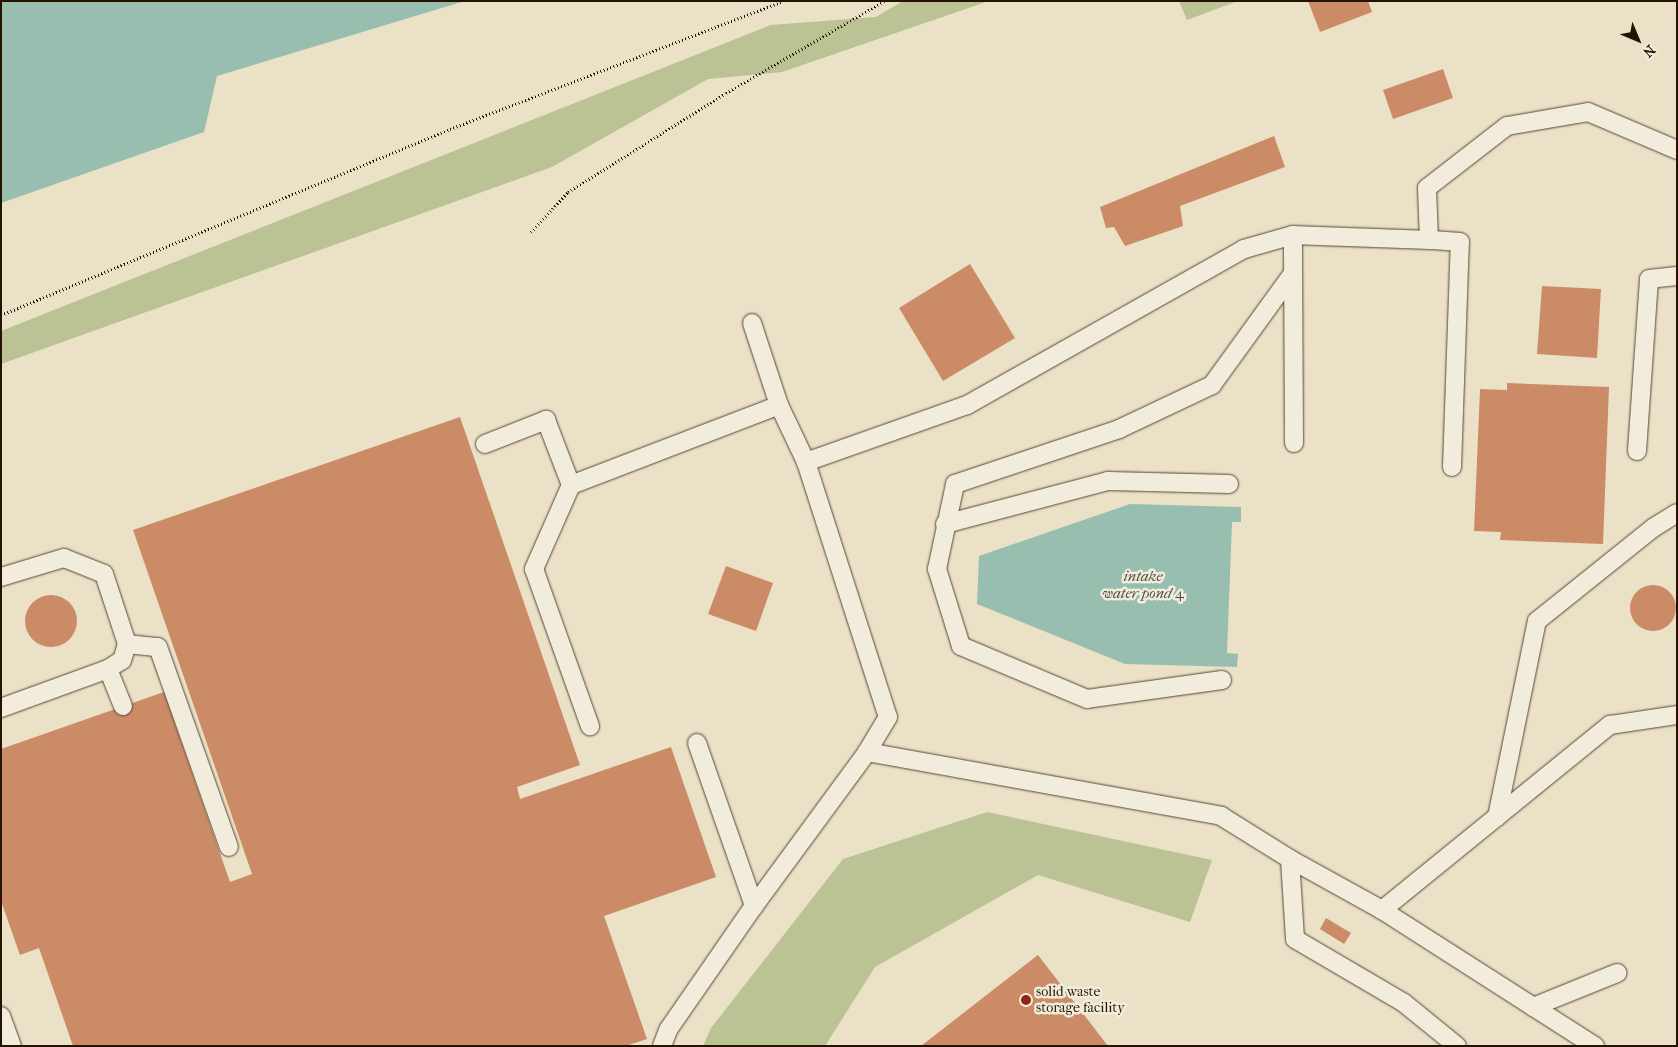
<!DOCTYPE html>
<style>
body{margin:0}
#map{position:relative;width:1678px;height:1047px;overflow:hidden;background:#eae1c7;font-family:"IM FELL French Canon",serif}
div>[style]{position:absolute}
.green>*{inset:0;background:#bbc293}
.water>*{inset:0;background:#98beb0}
.building>*{inset:0;background:#cc8b67}
.round{border-radius:50%}
.path>*{height:3px;margin-top:-1.5px;transform-origin:0;background:repeating-linear-gradient(90deg,#251302 0 1px,transparent 0 3.5px)}
.roads{filter:drop-shadow(0 0 1px #564633) drop-shadow(0 0 1px #564633)}
.lane>*{height:18px;margin:-9px;padding:0 9px;transform-origin:9px;border-radius:9px;background:#f1ecdb}
.dots>*{width:14px;height:14px;translate:-50% -50%;box-sizing:border-box;border:2px solid #f1ecdb;border-radius:50%}
span{translate:-50% -50%;white-space:nowrap;text-align:center;line-height:1.15;-webkit-text-stroke:5px #f1ecdb;paint-order:stroke}
.poi-label{font-size:14px;color:#251302}
.left{translate:0 -50%;text-align:left}
.water-label{font-size:15px;color:#4d4f3f;font-style:italic}
.frame{position:absolute;inset:0;border:2px solid #251302;pointer-events:none}
.north{position:absolute;left:1613px;top:15px;width:50px;height:50px;-webkit-text-stroke:4px #f1ecdb;paint-order:stroke;rotate:135deg;font-size:14px;font-weight:700;line-height:20px;text-align:center;color:#251302}
.north::after{content:'';display:block;margin:auto;width:18px;height:22px;background:#251302;clip-path:polygon(50% 0,100% 100%,50% 72%,0 100%)}
</style>
<div id="map">
<div class="green">
<div style="clip-path:polygon(903px 1px,989px 1px,782px 72px,708px 79px,552px 167px,1px 364px,1px 331px,771px 25px,876px 17px)"></div>
<div style="clip-path:polygon(1179px 1px,1238px 1px,1187px 20px)"></div>
<div style="clip-path:polygon(987px 812px,1212px 860px,1190px 922px,1038px 875px,875px 967px,825px 1046px,703px 1046px,711px 1028px,843px 859px)"></div>
</div>
<div class="water">
<div style="clip-path:polygon(1px 1px,465px 1px,217px 76px,204px 132px,1px 203px)"></div>
<div style="clip-path:polygon(1130px 504px,1241px 507px,1241px 522px,1232px 522px,1227px 653px,1238px 654px,1237px 667px,1125px 664px,977px 604px,979px 556px)"></div>
</div>
<div class="building">
<div style="clip-path:polygon(1308px 1px,1368px 1px,1372px 12px,1320px 32px)"></div>
<div style="clip-path:polygon(1443px 69px,1453px 98px,1393px 119px,1383px 90px)"></div>
<div style="clip-path:polygon(1274px 136px,1285px 167px,1180px 206px,1183px 226px,1125px 246px,1114px 227px,1106px 228px,1100px 207px)"></div>
<div style="clip-path:polygon(970px 264px,1015px 338px,943px 381px,899px 308px)"></div>
<div style="clip-path:polygon(1542px 286px,1601px 289px,1597px 358px,1537px 354px)"></div>
<div style="clip-path:polygon(1507px 383px,1609px 387px,1603px 544px,1500px 540px,1501px 532px,1474px 531px,1480px 389px,1507px 390px)"></div>
<div style="clip-path:polygon(460px 417px,580px 765px,517px 787px,520px 799px,671px 747px,716px 877px,604px 916px,647px 1039px,626px 1046px,73px 1046px,39px 948px,20px 955px,1px 901px,1px 749px,164px 692px,230px 882px,252px 874px,133px 530px)"></div>
<div style="clip-path:polygon(726px 566px,773px 583px,756px 631px,708px 614px)"></div>
<div class="round" style="left:1630px;top:585px;width:46px;height:46px"></div>
<div class="round" style="left:25px;top:595px;width:52px;height:52px"></div>
<div style="clip-path:polygon(1326px 918px,1351px 933px,1344px 944px,1320px 929px)"></div>
<div style="clip-path:polygon(1038px 955px,1108px 1046px,921px 1046px)"></div>
</div>
<div class="path">
<div style="left:531px;top:232px;width:54px;rotate:-47.2deg"></div>
<div style="left:568px;top:192px;width:186px;rotate:-32.1deg"></div>
<div style="left:726px;top:93px;width:183px;rotate:-30.2deg"></div>
<div style="left:1px;top:315px;width:486px;rotate:-22.5deg"></div>
<div style="left:450px;top:129px;width:357px;rotate:-21deg"></div>
</div>
<div class="roads">
<div class="lane">
<div style="left:1293px;top:235px;width:136px;rotate:2.1deg"></div>
<div style="left:752px;top:323px;width:86px;rotate:71.8deg"></div>
<div style="left:1294px;top:443px;width:208px;rotate:-90.3deg"></div>
<div style="left:1293px;top:235px;width:51px;rotate:164.1deg"></div>
<div style="left:1244px;top:249px;width:318px;rotate:150.6deg"></div>
<div style="left:967px;top:405px;width:171px;rotate:160.5deg"></div>
<div style="left:806px;top:462px;width:268px;rotate:72.2deg"></div>
<div style="left:888px;top:717px;width:41px;rotate:121deg"></div>
<div style="left:867px;top:752px;width:360px;rotate:10.2deg"></div>
<div style="left:1221px;top:816px;width:81px;rotate:31.9deg"></div>
<div style="left:1290px;top:859px;width:105px;rotate:29deg"></div>
<div style="left:1382px;top:910px;width:253px;rotate:32.6deg"></div>
<div style="left:485px;top:444px;width:66px;rotate:-21.5deg"></div>
<div style="left:546px;top:420px;width:70px;rotate:69deg"></div>
<div style="left:571px;top:485px;width:223px;rotate:-21deg"></div>
<div style="left:779px;top:405px;width:63px;rotate:64.7deg"></div>
<div style="left:1637px;top:451px;width:172px;rotate:-86deg"></div>
<div style="left:1649px;top:279px;width:28px;rotate:-6deg"></div>
<div style="left:1452px;top:467px;width:225px;rotate:-88deg"></div>
<div style="left:1460px;top:242px;width:31px;rotate:-176deg"></div>
<div style="left:1429px;top:240px;width:52px;rotate:-92.2deg"></div>
<div style="left:1427px;top:188px;width:101px;rotate:-37.8deg"></div>
<div style="left:1507px;top:126px;width:82px;rotate:-9.8deg"></div>
<div style="left:1588px;top:112px;width:97px;rotate:23.1deg"></div>
<div style="left:571px;top:485px;width:92px;rotate:113.8deg"></div>
<div style="left:534px;top:569px;width:167px;rotate:70.4deg"></div>
<div style="left:945px;top:524px;width:169px;rotate:-14.8deg"></div>
<div style="left:1108px;top:481px;width:121px;rotate:1.4deg"></div>
<div style="left:1px;top:577px;width:66px;rotate:-16.8deg"></div>
<div style="left:64px;top:558px;width:43px;rotate:21.8deg"></div>
<div style="left:104px;top:574px;width:74px;rotate:71.8deg"></div>
<div style="left:127px;top:644px;width:17px;rotate:107deg"></div>
<div style="left:122px;top:660px;width:17px;rotate:147deg"></div>
<div style="left:108px;top:669px;width:114px;rotate:160deg"></div>
<div style="left:127px;top:644px;width:31px;rotate:6deg"></div>
<div style="left:158px;top:647px;width:212px;rotate:70.5deg"></div>
<div style="left:108px;top:669px;width:40px;rotate:68deg"></div>
<div style="left:1222px;top:680px;width:136px;rotate:172deg"></div>
<div style="left:1087px;top:699px;width:137px;rotate:-157.2deg"></div>
<div style="left:961px;top:646px;width:81px;rotate:-107.3deg"></div>
<div style="left:937px;top:569px;width:87px;rotate:-78deg"></div>
<div style="left:955px;top:484px;width:173px;rotate:-18.5deg"></div>
<div style="left:1119px;top:429px;width:103px;rotate:-25.3deg"></div>
<div style="left:1212px;top:385px;width:138px;rotate:-54.1deg"></div>
<div style="left:697px;top:743px;width:173px;rotate:70.7deg"></div>
<div style="left:1497px;top:817px;width:200px;rotate:-78.5deg"></div>
<div style="left:1537px;top:621px;width:149px;rotate:-38.7deg"></div>
<div style="left:1653px;top:528px;width:28px;rotate:-32deg"></div>
<div style="left:1290px;top:859px;width:80px;rotate:86.4deg"></div>
<div style="left:1295px;top:939px;width:126px;rotate:30.4deg"></div>
<div style="left:1404px;top:1003px;width:68px;rotate:39.1deg"></div>
<div style="left:1382px;top:910px;width:294px;rotate:-39.1deg"></div>
<div style="left:1610px;top:725px;width:68px;rotate:-8.5deg"></div>
<div style="left:1533px;top:1007px;width:91px;rotate:-22deg"></div>
<div style="left:1px;top:1016px;width:32px;rotate:70deg"></div>
<div style="left:662px;top:1046px;width:17px;rotate:-69deg"></div>
<div style="left:668px;top:1030px;width:151px;rotate:-55.3deg"></div>
<div style="left:754px;top:906px;width:191px;rotate:-53.7deg"></div>
</div>
</div>
<div class="dots">
<div style="left:1026px;top:1000px;background:#8f2418"></div>
</div>
<div class="poi-label">
<span class="left" style="left:1036px;top:1000px">solid waste<br>storage facility</span>
</div>
<div class="water-label">
<span style="left:1143px;top:585px">intake<br>water pond 4</span>
</div>
<div class="frame"></div>
<div class="north">N</div>
</div>
